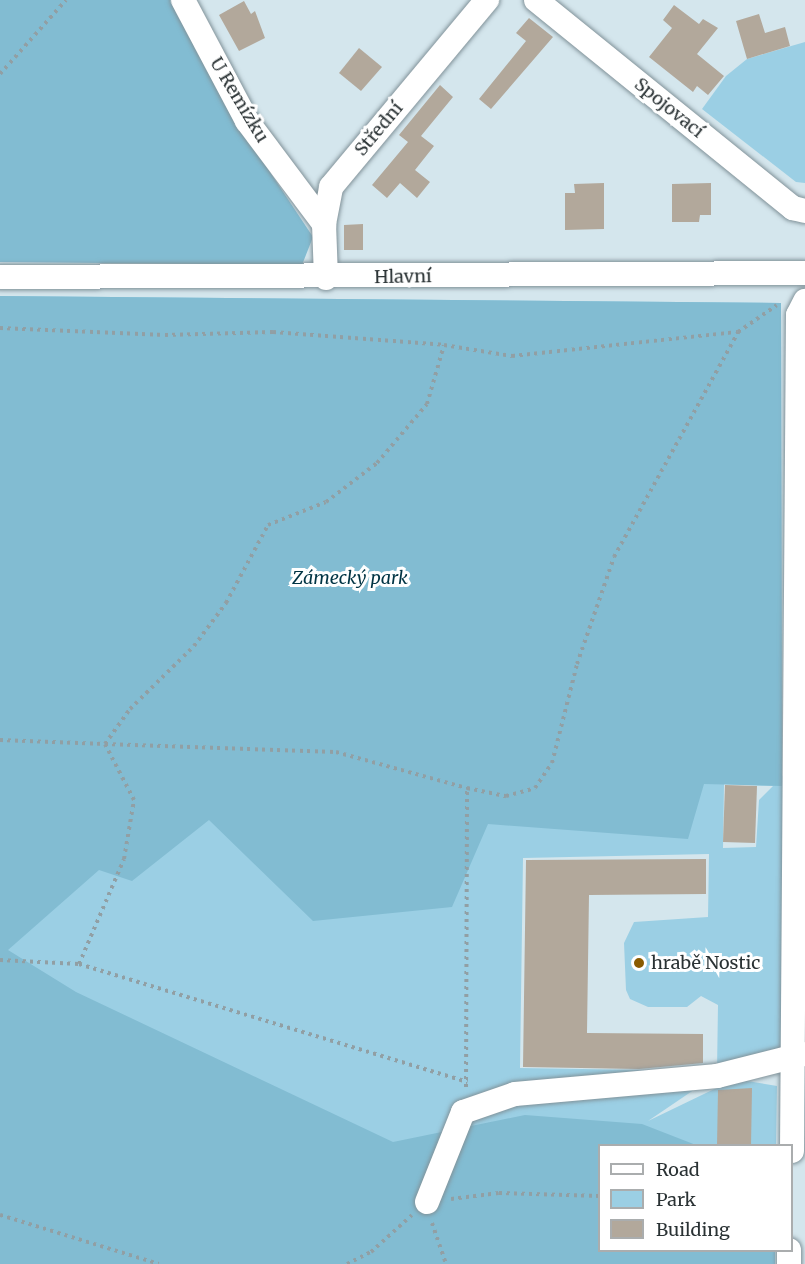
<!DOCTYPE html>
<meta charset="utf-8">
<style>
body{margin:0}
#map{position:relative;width:805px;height:1264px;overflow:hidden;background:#d4e6ed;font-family:Merriweather,serif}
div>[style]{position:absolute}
.green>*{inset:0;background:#9bcfe4}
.forest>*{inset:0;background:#82bcd2}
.building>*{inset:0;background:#b2a89b}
.path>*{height:4px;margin-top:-2px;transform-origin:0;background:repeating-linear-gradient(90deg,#919fa4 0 3px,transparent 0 7.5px)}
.roads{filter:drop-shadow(0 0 2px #819299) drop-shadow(0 0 2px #819299)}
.minor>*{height:24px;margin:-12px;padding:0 12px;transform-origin:12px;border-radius:12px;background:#fff}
.dots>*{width:16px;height:16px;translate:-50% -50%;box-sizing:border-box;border:3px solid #fff;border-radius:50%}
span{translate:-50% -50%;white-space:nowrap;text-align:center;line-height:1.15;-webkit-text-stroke:6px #fff;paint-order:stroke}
.street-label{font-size:18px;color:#2a3234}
.park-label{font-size:18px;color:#003444;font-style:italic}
.poi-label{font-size:18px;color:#2a3234}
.left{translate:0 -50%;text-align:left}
.legend{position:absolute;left:598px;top:1144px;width:195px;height:108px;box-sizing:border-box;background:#fff;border:2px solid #aaadae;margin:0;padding:8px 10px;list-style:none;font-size:18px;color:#2a3234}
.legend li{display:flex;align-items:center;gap:12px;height:30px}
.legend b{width:30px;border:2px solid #aaadae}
</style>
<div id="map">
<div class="green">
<div style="clip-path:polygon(805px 42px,805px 183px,796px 182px,702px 109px,726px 76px,747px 59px)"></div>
<div style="clip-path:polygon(evenodd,0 296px,781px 303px,782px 776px,805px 770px,805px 1125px,801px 1069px,717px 1070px,718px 1005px,701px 996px,687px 1007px,648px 1007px,630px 999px,626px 990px,624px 943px,634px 922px,708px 917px,709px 854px,523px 858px,520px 1068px,705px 1071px,707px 1081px,648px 1121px,735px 1079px,777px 1086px,776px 1145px,600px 1146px,600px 1250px,775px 1251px,775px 1264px,0 1264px,0 296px,724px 784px,773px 786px,759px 800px,756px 847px,723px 848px,724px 784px)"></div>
</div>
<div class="forest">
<div style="clip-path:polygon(0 0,174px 0,238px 124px,313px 237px,302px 265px,0 262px)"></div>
<div style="clip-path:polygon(0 296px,781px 303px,782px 786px,704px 784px,688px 839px,488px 824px,452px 907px,313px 921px,209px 820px,132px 881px,99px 870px,8px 950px,76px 992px,393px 1142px,525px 1115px,642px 1124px,696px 1145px,600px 1146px,600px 1250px,775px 1251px,775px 1264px,0 1264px)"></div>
</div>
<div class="building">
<div style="clip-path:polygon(244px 1px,251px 14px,255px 11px,265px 38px,239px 51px,219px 15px)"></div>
<div style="clip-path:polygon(674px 5px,699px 24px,703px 19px,718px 28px,697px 54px,724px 76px,708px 95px,697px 86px,693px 92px,649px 57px,672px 28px,663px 20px)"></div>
<div style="clip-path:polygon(759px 14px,765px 33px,785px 27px,790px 46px,747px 59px,736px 21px)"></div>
<div style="clip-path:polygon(529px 18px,553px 37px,491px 109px,479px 99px,526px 41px,516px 33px)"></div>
<div style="clip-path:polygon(359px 48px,382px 67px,361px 91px,339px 73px)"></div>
<div style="clip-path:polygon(440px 85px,453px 97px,421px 136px,434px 146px,415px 170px,430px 182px,417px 198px,400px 183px,387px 198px,372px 185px,408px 142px,399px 135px)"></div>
<div style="clip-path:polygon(604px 183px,604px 229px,565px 230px,565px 193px,575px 193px,574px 184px)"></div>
<div style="clip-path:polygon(711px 183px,711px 215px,700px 215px,699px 222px,672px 222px,672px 184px)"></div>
<div style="clip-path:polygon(363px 224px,363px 250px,344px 250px,344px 225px)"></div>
<div style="clip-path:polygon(725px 785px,757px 786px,755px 843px,723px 842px)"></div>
<div style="clip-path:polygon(706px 859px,706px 894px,589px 895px,587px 1033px,703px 1034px,703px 1063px,639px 1069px,523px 1067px,526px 860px)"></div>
<div style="clip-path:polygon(752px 1088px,751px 1146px,717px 1146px,718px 1090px)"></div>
</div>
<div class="path">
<div style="left:0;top:74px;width:99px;rotate:-48.3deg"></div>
<div style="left:0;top:328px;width:165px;rotate:2.4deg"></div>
<div style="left:165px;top:335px;width:108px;rotate:-1.6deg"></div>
<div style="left:273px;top:332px;width:171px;rotate:4.3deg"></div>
<div style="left:444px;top:345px;width:69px;rotate:9.2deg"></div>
<div style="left:512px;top:356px;width:227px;rotate:-6.1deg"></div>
<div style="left:738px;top:332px;width:47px;rotate:-34.7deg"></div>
<div style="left:0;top:740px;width:105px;rotate:2.2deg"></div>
<div style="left:105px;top:744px;width:43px;rotate:-54.5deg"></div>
<div style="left:130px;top:709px;width:90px;rotate:-44.5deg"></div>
<div style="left:194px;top:646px;width:54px;rotate:-53.3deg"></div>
<div style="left:226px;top:603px;width:89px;rotate:-61.7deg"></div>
<div style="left:268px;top:525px;width:62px;rotate:-21.6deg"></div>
<div style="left:326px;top:502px;width:64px;rotate:-37.4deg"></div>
<div style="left:377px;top:463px;width:77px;rotate:-49.7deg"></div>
<div style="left:427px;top:404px;width:61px;rotate:-73.9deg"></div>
<div style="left:0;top:960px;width:79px;rotate:2.9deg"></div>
<div style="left:79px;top:964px;width:406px;rotate:16.9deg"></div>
<div style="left:79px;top:964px;width:114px;rotate:-66.8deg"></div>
<div style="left:124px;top:859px;width:60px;rotate:-80.4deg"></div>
<div style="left:134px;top:800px;width:63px;rotate:-117.4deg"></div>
<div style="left:105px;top:744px;width:231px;rotate:2deg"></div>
<div style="left:336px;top:752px;width:136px;rotate:15.4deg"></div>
<div style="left:466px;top:1087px;width:299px;rotate:-89.8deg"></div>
<div style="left:467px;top:788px;width:40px;rotate:12deg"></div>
<div style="left:506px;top:796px;width:30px;rotate:-15deg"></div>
<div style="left:535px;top:788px;width:30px;rotate:-56deg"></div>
<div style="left:552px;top:763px;width:102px;rotate:-75.8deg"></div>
<div style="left:577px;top:664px;width:113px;rotate:-70.9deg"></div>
<div style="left:614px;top:557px;width:257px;rotate:-61.1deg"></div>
<div style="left:451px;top:1199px;width:48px;rotate:-7.1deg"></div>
<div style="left:499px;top:1193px;width:101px;rotate:1.7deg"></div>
<div style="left:0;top:1215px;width:166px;rotate:17.1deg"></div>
<div style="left:432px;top:1223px;width:43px;rotate:71.1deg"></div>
<div style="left:347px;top:1264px;width:27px;rotate:-27deg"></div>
<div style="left:371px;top:1252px;width:55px;rotate:-42.1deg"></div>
</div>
<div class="roads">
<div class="minor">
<div style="left:183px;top:0;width:137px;rotate:62.1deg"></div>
<div style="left:247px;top:121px;width:129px;rotate:53.2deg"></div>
<div style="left:536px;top:0;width:331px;rotate:39deg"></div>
<div style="left:793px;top:208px;width:12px;rotate:14deg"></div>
<div style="left:0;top:277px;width:805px;rotate:-0.28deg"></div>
<div style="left:326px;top:278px;width:54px;rotate:-92.1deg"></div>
<div style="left:324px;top:224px;width:38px;rotate:-79deg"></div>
<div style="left:331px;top:187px;width:244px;rotate:-50.2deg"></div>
<div style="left:792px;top:1151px;width:836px;rotate:-89.59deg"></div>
<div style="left:798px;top:315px;width:16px;rotate:-63deg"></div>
<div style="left:427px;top:1202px;width:97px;rotate:-68.2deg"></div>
<div style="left:463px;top:1112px;width:55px;rotate:-19.1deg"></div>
<div style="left:515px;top:1094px;width:203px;rotate:-5.1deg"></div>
<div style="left:717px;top:1076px;width:89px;rotate:-14.3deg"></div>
<div style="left:789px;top:1264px;width:14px;rotate:-90deg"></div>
</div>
</div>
<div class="dots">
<div style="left:639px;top:963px;background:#8a5b00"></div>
</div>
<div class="street-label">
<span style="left:239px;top:100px;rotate:59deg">U Remízku</span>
<span style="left:669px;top:108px;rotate:39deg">Spojovací</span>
<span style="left:379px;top:129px;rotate:-50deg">Střední</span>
<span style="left:403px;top:277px;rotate:-1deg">Hlavní</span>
</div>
<div class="park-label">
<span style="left:350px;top:578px">Zámecký park</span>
</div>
<div class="poi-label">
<span class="left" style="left:651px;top:963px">hrabě Nostic</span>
</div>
<ul class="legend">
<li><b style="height:8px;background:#fff"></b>Road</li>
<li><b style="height:16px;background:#9bcfe4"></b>Park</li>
<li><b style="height:16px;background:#b2a89b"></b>Building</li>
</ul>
</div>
